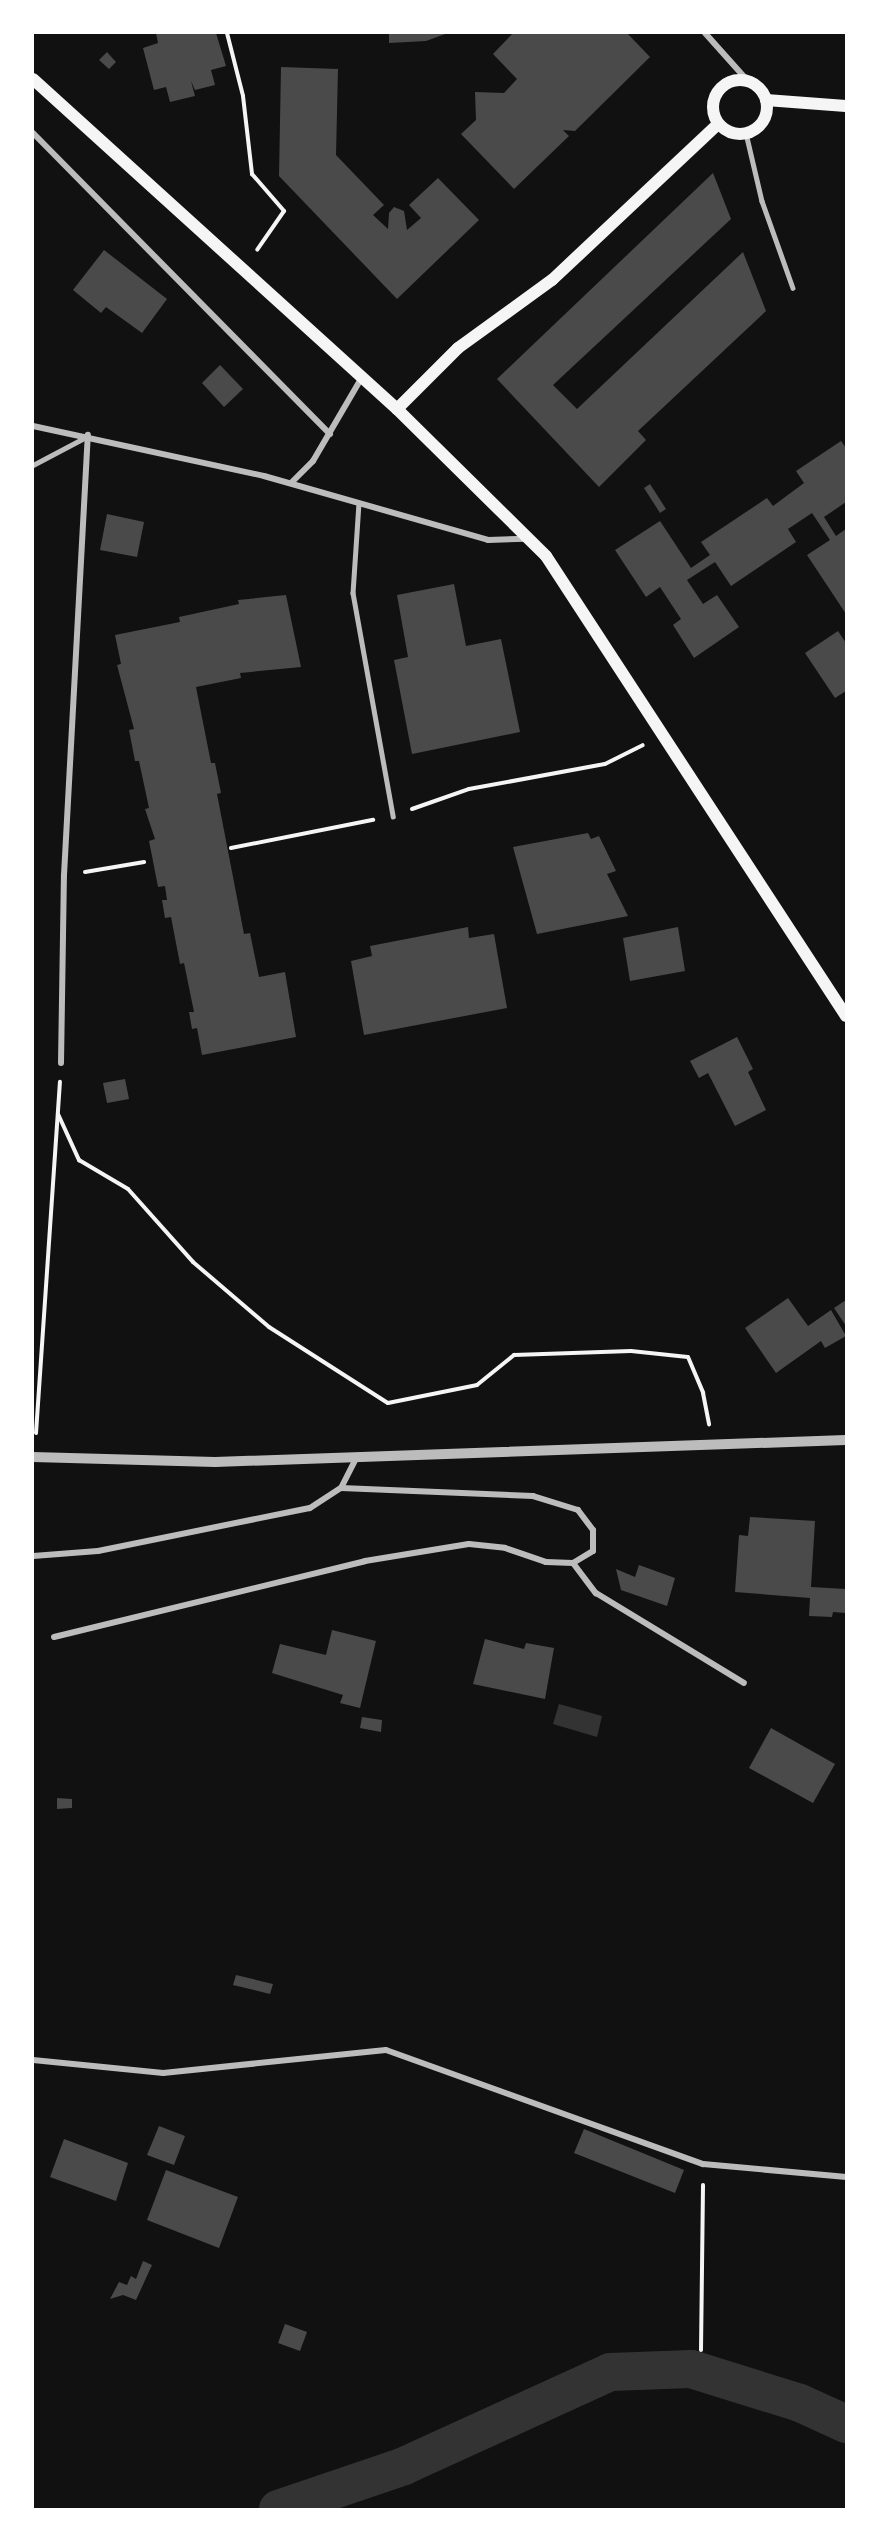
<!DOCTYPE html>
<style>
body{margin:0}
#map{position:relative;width:879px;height:2542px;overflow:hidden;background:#111;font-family:Signika,sans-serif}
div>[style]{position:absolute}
.water>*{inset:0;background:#333}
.canal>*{height:38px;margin:-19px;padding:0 19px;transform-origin:19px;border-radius:19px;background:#333}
.building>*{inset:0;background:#4a4a4a}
.path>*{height:4px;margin:-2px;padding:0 2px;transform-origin:2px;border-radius:2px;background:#f5f5f5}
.service>*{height:4.5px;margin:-2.25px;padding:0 2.25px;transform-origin:2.25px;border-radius:2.25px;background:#bcbcbc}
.minor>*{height:6px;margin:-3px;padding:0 3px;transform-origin:3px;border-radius:3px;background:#bcbcbc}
.tertiary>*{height:10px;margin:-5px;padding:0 5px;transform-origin:5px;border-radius:5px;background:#bcbcbc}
.secondary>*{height:12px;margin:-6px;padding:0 6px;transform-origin:6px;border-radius:6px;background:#f5f5f5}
.secondary>.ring{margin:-6px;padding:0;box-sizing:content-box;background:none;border:12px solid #f5f5f5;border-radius:50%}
span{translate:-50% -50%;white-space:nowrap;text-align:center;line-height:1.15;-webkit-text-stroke:6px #fff;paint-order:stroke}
.frame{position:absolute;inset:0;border:34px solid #fff;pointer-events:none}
</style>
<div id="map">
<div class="water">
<div style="clip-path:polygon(559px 1704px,602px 1716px,597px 1737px,553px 1724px)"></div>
</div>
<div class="canal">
<div style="left:278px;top:2509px;width:133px;rotate:-18.8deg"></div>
<div style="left:404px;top:2466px;width:226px;rotate:-24.5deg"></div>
<div style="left:610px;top:2372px;width:81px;rotate:-2.1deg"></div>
<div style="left:691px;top:2369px;width:114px;rotate:17.3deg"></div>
<div style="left:800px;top:2403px;width:51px;rotate:24.5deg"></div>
</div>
<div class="building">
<div style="clip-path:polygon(156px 33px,216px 33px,226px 66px,211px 70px,215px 85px,195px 90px,191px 81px,195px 96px,170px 102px,166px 87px,154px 90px,143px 48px,158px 43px)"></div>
<div style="clip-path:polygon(389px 33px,448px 33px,426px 41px,389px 43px)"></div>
<div style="clip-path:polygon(513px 33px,627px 33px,650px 57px,575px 131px,563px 130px,569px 136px,514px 189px,461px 134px,476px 120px,475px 92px,504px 93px,517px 79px,493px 54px)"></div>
<div style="clip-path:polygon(107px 52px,116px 62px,109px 69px,99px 60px)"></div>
<div style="clip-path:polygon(281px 67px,338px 69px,336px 155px,384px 205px,373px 215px,388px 229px,389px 213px,394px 207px,404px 211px,407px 230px,421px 218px,409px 205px,438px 178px,479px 220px,397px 299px,279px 176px)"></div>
<div style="clip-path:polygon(713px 173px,731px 219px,553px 385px,577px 409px,743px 252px,766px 311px,638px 431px,646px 440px,599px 487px,497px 379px)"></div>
<div style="clip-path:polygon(104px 250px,167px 299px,142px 333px,106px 307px,101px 313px,73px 290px)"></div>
<div style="clip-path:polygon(220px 365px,243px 389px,224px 407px,202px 383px)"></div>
<div style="clip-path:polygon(841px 441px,846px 448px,846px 502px,824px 517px,836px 536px,846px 529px,846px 614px,807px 555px,830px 540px,812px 513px,788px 529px,796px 542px,731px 586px,715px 562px,687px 580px,703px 604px,717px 595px,739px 627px,694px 658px,673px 625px,681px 619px,660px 587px,646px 597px,615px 550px,660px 521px,691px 568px,710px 555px,701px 542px,767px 498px,773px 506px,804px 483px,796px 471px)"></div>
<div style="clip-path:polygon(650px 484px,666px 509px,660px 513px,644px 488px)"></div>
<div style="clip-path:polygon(107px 514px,144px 522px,137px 557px,100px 550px)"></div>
<div style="clip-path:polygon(454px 584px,466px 646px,501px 639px,520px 732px,412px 754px,394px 660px,408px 657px,397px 595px)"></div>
<div style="clip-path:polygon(286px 595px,301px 667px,240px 673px,241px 678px,196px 687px,211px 763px,215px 763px,221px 793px,217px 794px,244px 934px,250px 933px,259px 977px,285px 972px,296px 1037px,202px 1055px,197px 1028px,192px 1029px,189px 1012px,194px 1012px,184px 963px,180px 964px,171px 917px,165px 918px,162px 900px,167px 900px,165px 886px,158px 887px,152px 856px,149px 841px,155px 839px,145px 809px,149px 808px,139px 761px,135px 761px,129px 730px,134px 729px,117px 665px,121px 664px,115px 635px,180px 622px,179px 617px,239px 604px,238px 600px)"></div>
<div style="clip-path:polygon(838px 631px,846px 643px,846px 691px,835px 698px,805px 653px)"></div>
<div style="clip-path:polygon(588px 833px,591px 839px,599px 836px,616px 871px,607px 874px,628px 916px,537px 934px,513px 847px)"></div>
<div style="clip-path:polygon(468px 927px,469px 938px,494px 934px,507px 1008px,364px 1035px,351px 961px,372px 956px,370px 946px)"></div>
<div style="clip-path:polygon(678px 927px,685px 971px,630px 981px,623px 938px)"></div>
<div style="clip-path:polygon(737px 1037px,753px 1069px,748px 1072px,766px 1110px,735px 1126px,708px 1073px,699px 1078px,690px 1061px)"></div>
<div style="clip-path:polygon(125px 1079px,129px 1099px,107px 1103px,103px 1083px)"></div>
<div style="clip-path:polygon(788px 1298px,808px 1326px,831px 1310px,846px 1336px,825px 1348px,821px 1341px,776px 1373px,745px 1328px)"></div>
<div style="clip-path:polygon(846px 1300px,846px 1326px,834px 1308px)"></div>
<div style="clip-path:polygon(750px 1517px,815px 1521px,811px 1587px,846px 1589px,846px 1613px,833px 1612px,832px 1617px,809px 1616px,810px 1598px,735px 1592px,739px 1535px,748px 1536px)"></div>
<div style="clip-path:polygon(639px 1565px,675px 1578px,667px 1606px,621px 1590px,616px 1569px,635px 1577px)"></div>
<div style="clip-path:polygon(332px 1630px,376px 1641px,360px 1708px,340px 1703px,343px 1695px,272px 1673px,280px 1644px,326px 1655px)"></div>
<div style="clip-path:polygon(485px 1639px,524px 1649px,526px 1643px,554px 1648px,545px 1699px,473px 1684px)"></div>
<div style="clip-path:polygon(362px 1717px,382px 1720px,381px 1732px,360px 1728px)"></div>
<div style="clip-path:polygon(771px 1728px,835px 1764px,813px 1803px,749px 1768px)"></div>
<div style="clip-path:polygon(57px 1798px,72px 1799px,72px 1808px,57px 1809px)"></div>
<div style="clip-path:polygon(236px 1975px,273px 1984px,270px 1994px,233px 1985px)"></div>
<div style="clip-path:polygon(159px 2126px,185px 2136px,174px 2165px,147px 2155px)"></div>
<div style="clip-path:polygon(584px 2129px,684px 2170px,675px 2193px,574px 2153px)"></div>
<div style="clip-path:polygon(64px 2139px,128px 2163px,116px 2201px,50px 2177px)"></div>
<div style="clip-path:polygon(166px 2170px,238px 2197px,219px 2248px,147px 2220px)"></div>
<div style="clip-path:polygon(143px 2261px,152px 2265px,136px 2300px,123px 2295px,110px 2299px,119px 2282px,127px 2285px,131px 2276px,136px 2279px)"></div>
<div style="clip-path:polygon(285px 2324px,307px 2332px,300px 2351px,278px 2343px)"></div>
</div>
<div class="path">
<div style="left:227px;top:33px;width:65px;rotate:75.7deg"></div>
<div style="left:243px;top:96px;width:79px;rotate:83.4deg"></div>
<div style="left:252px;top:174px;width:49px;rotate:49.1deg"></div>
<div style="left:284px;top:211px;width:47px;rotate:124.7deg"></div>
<div style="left:412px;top:809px;width:60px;rotate:-19.3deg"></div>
<div style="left:469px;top:789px;width:138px;rotate:-10.4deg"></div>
<div style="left:605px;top:764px;width:42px;rotate:-26.6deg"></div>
<div style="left:231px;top:848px;width:145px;rotate:-11.2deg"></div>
<div style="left:85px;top:872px;width:60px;rotate:-9.6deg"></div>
<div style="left:58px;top:1114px;width:51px;rotate:65.5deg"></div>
<div style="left:79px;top:1160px;width:57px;rotate:30.6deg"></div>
<div style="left:128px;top:1189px;width:98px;rotate:48.3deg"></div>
<div style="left:193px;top:1262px;width:100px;rotate:40.5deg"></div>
<div style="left:269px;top:1327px;width:141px;rotate:32.6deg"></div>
<div style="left:388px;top:1403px;width:91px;rotate:-11.4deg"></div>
<div style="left:477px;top:1385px;width:48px;rotate:-39deg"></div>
<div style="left:514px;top:1355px;width:117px;rotate:-2deg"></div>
<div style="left:631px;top:1351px;width:57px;rotate:6deg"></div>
<div style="left:688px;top:1357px;width:39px;rotate:67deg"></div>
<div style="left:703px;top:1393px;width:32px;rotate:79deg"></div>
<div style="left:36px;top:1433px;width:352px;rotate:-86.1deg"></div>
<div style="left:701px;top:2350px;width:165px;rotate:-89.3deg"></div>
</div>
<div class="service">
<div style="left:746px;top:133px;width:70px;rotate:76.8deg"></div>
<div style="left:762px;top:201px;width:92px;rotate:70.4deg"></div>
<div style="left:33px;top:465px;width:60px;rotate:-27.8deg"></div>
<div style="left:359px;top:503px;width:90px;rotate:93.8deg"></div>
<div style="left:353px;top:593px;width:227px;rotate:79.8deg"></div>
</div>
<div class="minor">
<div style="left:705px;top:33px;width:63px;rotate:48.2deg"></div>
<div style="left:33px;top:133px;width:423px;rotate:45.4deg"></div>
<div style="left:33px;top:426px;width:236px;rotate:12.2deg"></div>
<div style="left:264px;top:476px;width:233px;rotate:15.9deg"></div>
<div style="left:488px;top:540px;width:38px;rotate:-2deg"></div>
<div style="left:291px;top:483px;width:31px;rotate:-45deg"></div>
<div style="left:313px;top:461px;width:97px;rotate:-59.7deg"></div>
<div style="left:61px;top:1063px;width:188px;rotate:-89.1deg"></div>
<div style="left:64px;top:875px;width:441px;rotate:-86.9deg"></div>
<div style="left:33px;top:1556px;width:65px;rotate:-4.4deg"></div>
<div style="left:98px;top:1551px;width:216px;rotate:-11.5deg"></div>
<div style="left:310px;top:1508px;width:37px;rotate:-33deg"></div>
<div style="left:341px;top:1488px;width:34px;rotate:-63deg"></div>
<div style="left:573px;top:1563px;width:38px;rotate:53deg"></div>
<div style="left:596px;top:1593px;width:173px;rotate:31.3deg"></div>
<div style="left:54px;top:1637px;width:320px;rotate:-13.7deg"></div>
<div style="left:365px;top:1561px;width:105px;rotate:-9.3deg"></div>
<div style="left:469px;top:1544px;width:36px;rotate:6deg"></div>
<div style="left:505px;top:1548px;width:43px;rotate:18.9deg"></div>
<div style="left:546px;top:1562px;width:27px;rotate:2deg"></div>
<div style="left:573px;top:1563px;width:23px;rotate:-31deg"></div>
<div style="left:593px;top:1551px;width:21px;rotate:-90deg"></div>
<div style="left:593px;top:1530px;width:25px;rotate:-127deg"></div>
<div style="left:578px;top:1510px;width:47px;rotate:-162.7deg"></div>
<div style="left:533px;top:1496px;width:192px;rotate:-177.6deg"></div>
<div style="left:33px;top:2060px;width:131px;rotate:5.7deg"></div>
<div style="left:163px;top:2073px;width:224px;rotate:-5.9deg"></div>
<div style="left:386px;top:2050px;width:337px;rotate:19.8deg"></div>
<div style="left:703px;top:2164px;width:144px;rotate:5.2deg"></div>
</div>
<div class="tertiary">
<div style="left:33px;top:1457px;width:182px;rotate:1.6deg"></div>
<div style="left:215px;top:1462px;width:631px;rotate:-2deg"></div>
</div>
<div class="secondary">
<div style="left:33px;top:79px;width:491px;rotate:42.2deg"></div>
<div style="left:397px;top:409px;width:209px;rotate:44.6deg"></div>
<div style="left:546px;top:556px;width:549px;rotate:56.89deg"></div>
<div class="ring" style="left:713px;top:80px;width:42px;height:42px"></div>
<div style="left:766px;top:100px;width:80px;rotate:4.3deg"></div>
<div style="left:397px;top:409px;width:86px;rotate:-45deg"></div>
<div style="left:458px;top:348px;width:116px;rotate:-35.9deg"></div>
<div style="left:552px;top:280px;width:228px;rotate:-43.2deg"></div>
</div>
<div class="frame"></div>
</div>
